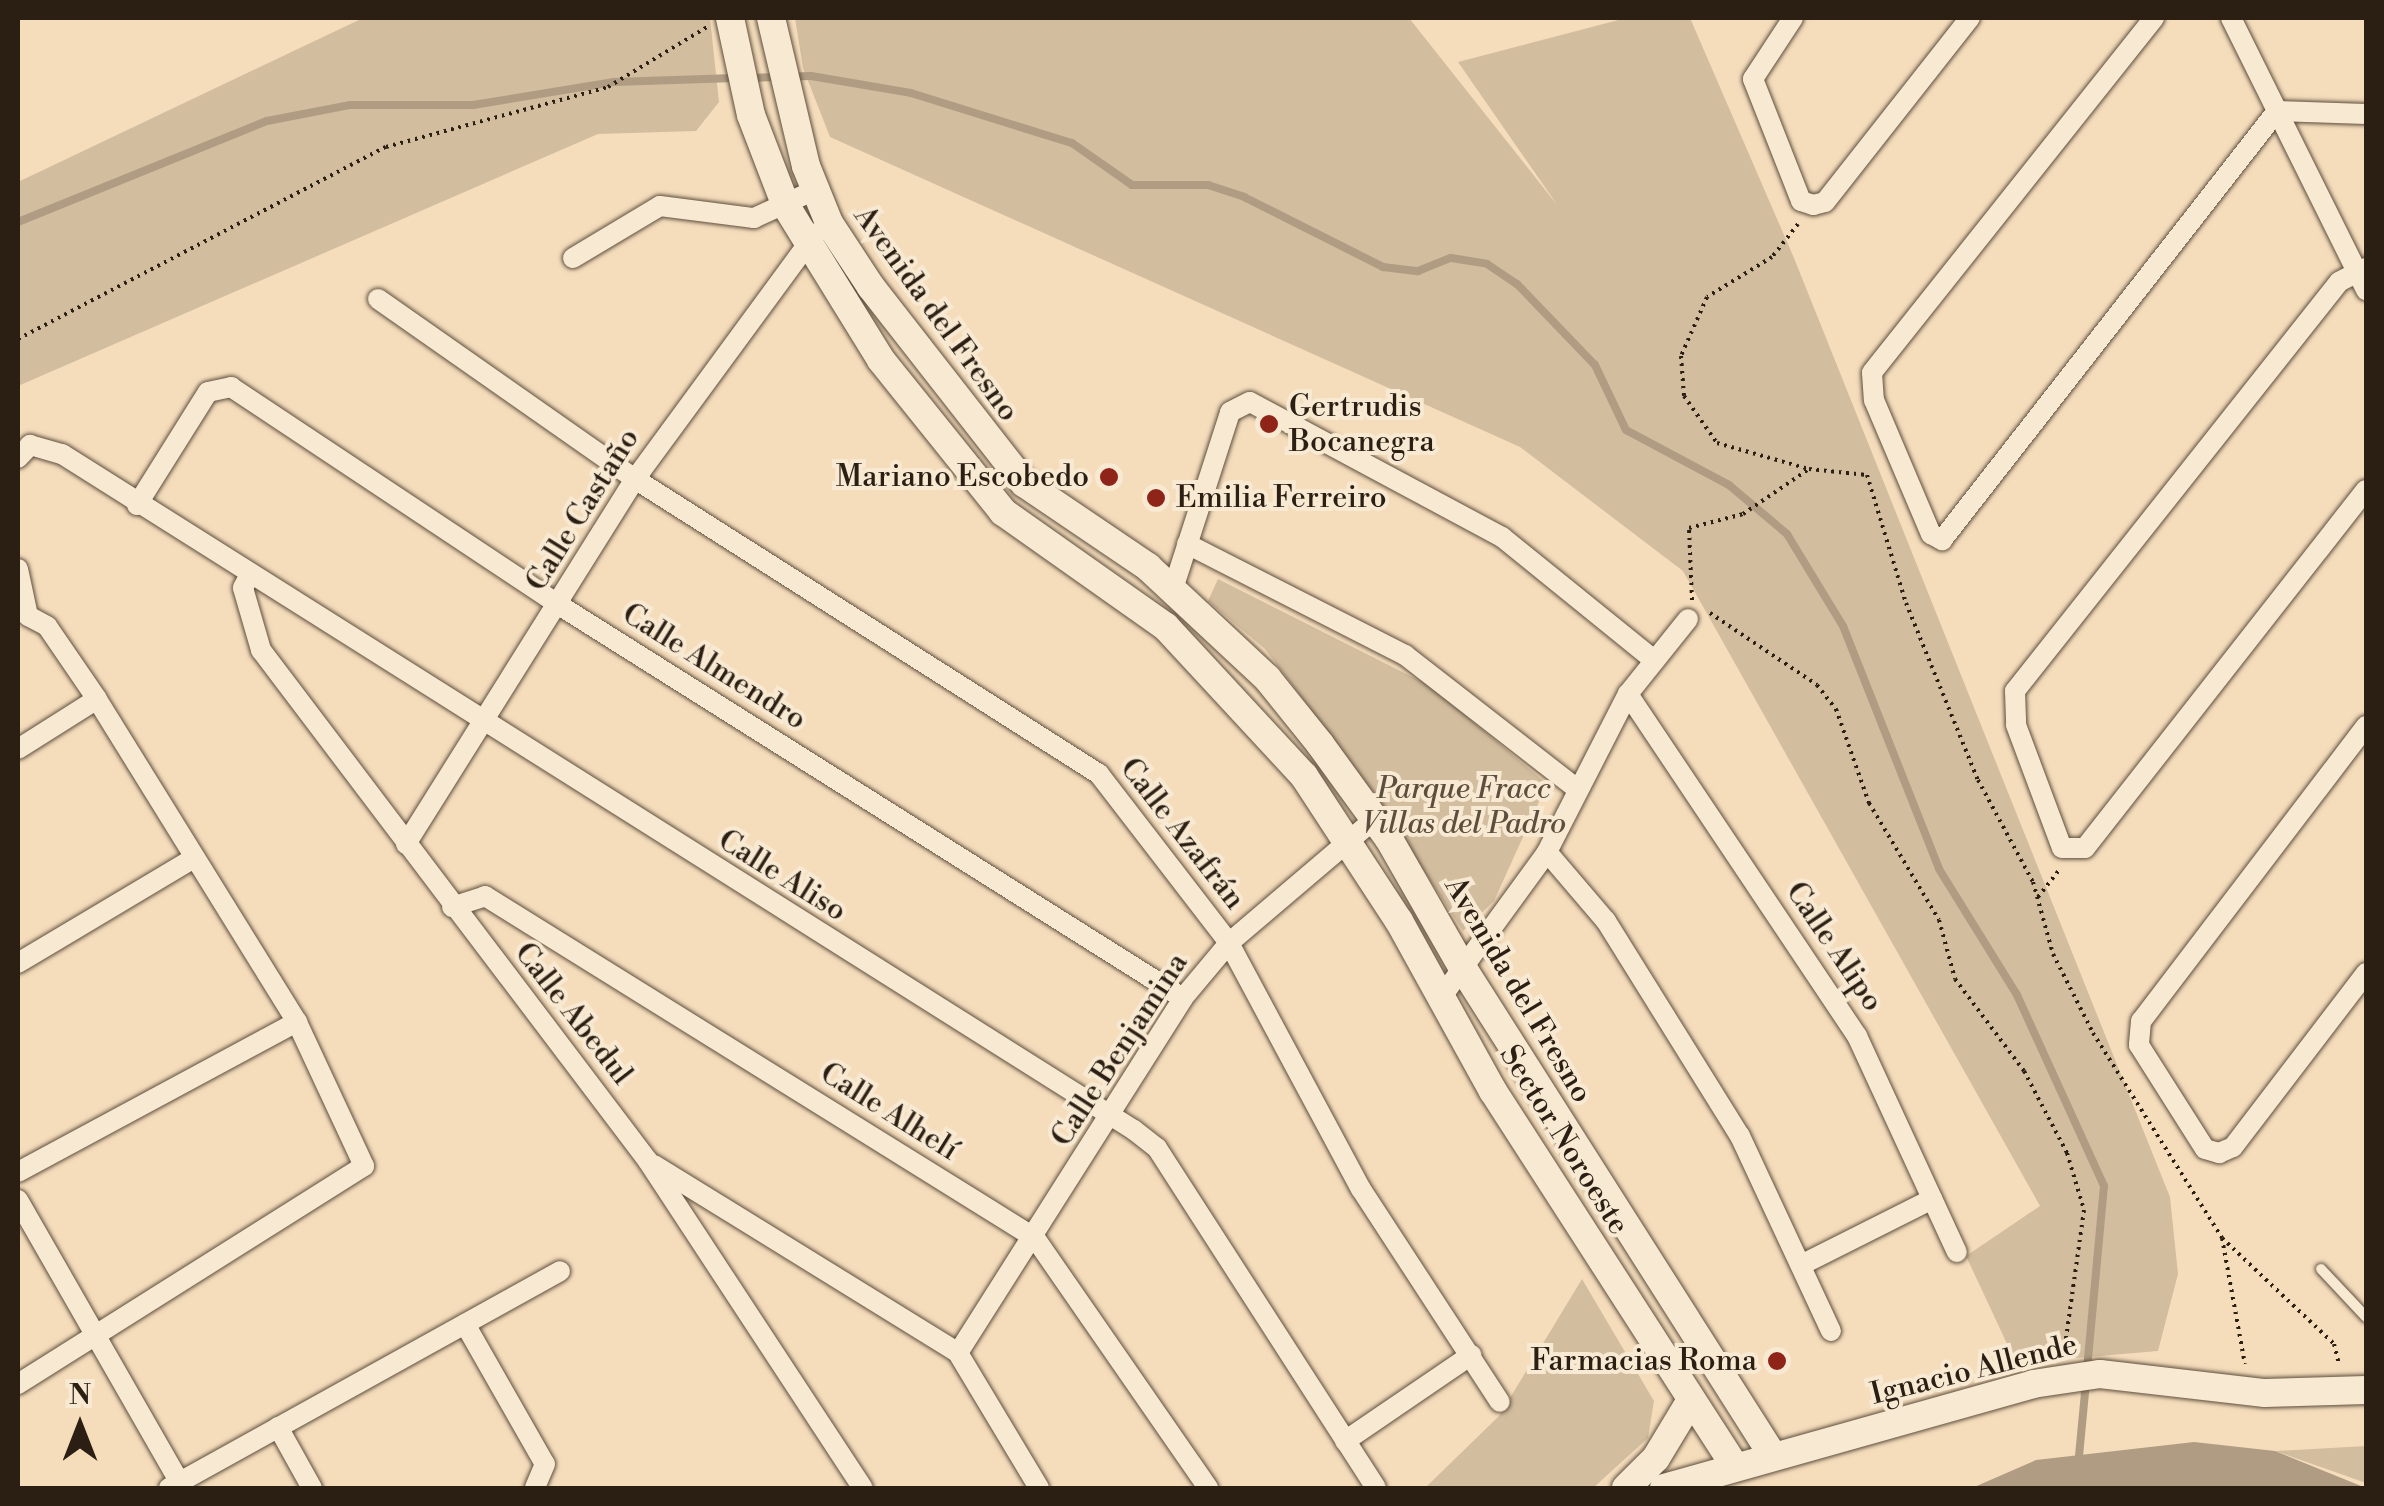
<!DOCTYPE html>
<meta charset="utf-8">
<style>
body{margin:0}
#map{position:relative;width:2384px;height:1506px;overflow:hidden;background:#f5ddbc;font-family:"Libre Bodoni",serif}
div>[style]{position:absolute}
.green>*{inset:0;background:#d3bd9f}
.water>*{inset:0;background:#b09c83}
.stream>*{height:8px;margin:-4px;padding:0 4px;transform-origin:4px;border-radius:4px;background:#b09c83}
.path>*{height:4px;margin-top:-2px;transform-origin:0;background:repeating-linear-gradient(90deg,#2b1f13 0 2.5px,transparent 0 7.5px)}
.roads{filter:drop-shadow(0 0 2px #5e4e3d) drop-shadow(0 0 2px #5e4e3d)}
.lane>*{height:10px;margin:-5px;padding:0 5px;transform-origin:5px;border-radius:5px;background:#f8e9d3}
.street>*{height:20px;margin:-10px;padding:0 10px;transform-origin:10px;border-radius:10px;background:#f8e9d3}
.secondary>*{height:28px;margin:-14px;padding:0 14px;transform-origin:14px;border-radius:14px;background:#f8e9d3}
.dots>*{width:28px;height:28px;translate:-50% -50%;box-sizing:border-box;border:5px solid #f8e9d3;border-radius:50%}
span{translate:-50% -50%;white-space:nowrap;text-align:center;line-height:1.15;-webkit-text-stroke:8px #f8e9d3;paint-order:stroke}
.street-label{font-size:30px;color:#2b1f13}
.poi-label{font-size:30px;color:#2b1f13}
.left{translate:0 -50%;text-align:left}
.right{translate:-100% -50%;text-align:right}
.park-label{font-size:30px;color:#5d4e3d;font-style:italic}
.frame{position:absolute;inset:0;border:20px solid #2b1f13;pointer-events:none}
.north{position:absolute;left:30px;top:1376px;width:100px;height:100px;-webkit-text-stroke:8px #f8e9d3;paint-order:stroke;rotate:0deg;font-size:28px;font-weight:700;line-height:40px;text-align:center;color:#2b1f13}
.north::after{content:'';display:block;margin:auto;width:35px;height:45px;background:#2b1f13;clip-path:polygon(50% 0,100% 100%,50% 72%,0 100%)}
</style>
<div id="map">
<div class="green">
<div style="clip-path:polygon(363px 18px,710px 18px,719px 102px,696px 131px,598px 134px,18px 386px,18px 182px)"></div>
<div style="clip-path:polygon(795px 18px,1409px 18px,1558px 206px,1458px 62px,1626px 18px,1690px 18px,1794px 258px,2170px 1197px,2178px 1274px,2158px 1351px,2016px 1363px,1966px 1256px,2040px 1206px,1683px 571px,1520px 447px,830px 137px,803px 68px)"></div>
<div style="clip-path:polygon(1218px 579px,1432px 687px,1547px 784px,1494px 901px,1463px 931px,1373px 792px,1265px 649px,1208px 601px)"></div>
<div style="clip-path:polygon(1582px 1279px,1654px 1401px,1648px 1438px,1593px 1488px,1425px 1488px,1499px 1416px)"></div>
<div style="clip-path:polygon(2366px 1446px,2366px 1483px,2275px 1451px)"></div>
</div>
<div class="water">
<div style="clip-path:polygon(2194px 1442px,2275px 1451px,2366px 1488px,1972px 1488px,2036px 1460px)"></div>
</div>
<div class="stream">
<div style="left:749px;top:78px;width:62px;rotate:-1.8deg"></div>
<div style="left:811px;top:76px;width:101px;rotate:9.6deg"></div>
<div style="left:911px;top:93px;width:169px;rotate:17.3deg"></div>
<div style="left:1072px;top:143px;width:73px;rotate:35deg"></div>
<div style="left:1132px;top:185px;width:76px"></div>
<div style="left:1208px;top:185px;width:38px;rotate:18deg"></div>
<div style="left:1244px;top:197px;width:156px;rotate:26.7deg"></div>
<div style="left:1383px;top:267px;width:35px;rotate:7deg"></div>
<div style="left:1418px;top:271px;width:35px;rotate:-22deg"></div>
<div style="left:1451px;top:258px;width:36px;rotate:9deg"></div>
<div style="left:1487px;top:264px;width:36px;rotate:34deg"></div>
<div style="left:1517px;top:284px;width:112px;rotate:46.1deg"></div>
<div style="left:1595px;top:365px;width:72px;rotate:64.5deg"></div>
<div style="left:1626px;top:430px;width:117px;rotate:28.1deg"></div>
<div style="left:1729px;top:485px;width:76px;rotate:40.2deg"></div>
<div style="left:1787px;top:534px;width:108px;rotate:58.7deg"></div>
<div style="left:1843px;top:626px;width:261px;rotate:68.4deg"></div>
<div style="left:1939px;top:869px;width:148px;rotate:58.2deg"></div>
<div style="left:2017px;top:995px;width:210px;rotate:65.5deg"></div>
<div style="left:2104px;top:1186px;width:183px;rotate:95.3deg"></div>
<div style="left:18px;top:222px;width:269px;rotate:-22.1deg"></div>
<div style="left:267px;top:121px;width:85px;rotate:-10.9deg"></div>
<div style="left:350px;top:105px;width:123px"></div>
<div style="left:473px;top:105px;width:143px;rotate:-9.3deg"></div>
<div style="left:614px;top:82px;width:121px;rotate:-1.9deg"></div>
<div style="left:2079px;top:1456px;width:74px;rotate:-84.6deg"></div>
</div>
<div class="path">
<div style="left:1798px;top:224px;width:42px;rotate:128.2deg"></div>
<div style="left:1772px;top:257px;width:76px;rotate:148.4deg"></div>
<div style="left:1707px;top:297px;width:64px;rotate:113.8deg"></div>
<div style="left:1681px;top:356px;width:40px;rotate:85.7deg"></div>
<div style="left:1684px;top:396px;width:57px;rotate:54.9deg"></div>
<div style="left:1717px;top:443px;width:96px;rotate:15.8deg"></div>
<div style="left:1809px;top:469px;width:58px;rotate:5.9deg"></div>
<div style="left:1867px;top:475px;width:134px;rotate:73.1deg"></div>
<div style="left:1906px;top:603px;width:191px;rotate:67.9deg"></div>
<div style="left:1978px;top:780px;width:116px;rotate:61.7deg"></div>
<div style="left:2033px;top:882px;width:75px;rotate:74.5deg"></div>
<div style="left:2053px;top:954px;width:89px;rotate:63.1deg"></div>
<div style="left:2093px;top:1033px;width:242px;rotate:57.8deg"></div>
<div style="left:2222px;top:1238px;width:128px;rotate:79.7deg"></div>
<div style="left:18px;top:339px;width:415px;rotate:-27.6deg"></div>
<div style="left:386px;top:147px;width:230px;rotate:-15.1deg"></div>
<div style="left:608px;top:87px;width:116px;rotate:-31.2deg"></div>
<div style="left:1692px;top:600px;width:72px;rotate:-92.4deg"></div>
<div style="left:1689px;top:528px;width:56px;rotate:-14.5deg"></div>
<div style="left:1743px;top:514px;width:80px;rotate:-34.3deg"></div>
<div style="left:1710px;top:613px;width:129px;rotate:33.9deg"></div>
<div style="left:1817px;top:685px;width:31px;rotate:52deg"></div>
<div style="left:1836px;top:709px;width:100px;rotate:70.7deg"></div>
<div style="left:1869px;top:803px;width:136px;rotate:59.1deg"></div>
<div style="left:1939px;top:920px;width:61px;rotate:74.8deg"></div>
<div style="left:1955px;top:979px;width:115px;rotate:53.1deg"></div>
<div style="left:2024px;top:1071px;width:93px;rotate:62.3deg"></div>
<div style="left:2067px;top:1153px;width:59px;rotate:73.4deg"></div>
<div style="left:2084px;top:1210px;width:144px;rotate:98deg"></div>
<div style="left:2038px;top:897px;width:36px;rotate:-52deg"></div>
<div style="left:2222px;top:1238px;width:154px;rotate:43.4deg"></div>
<div style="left:2334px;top:1344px;width:21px;rotate:76deg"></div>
</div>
<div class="roads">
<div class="lane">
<div style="left:2321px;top:1269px;width:66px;rotate:46.8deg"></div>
</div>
<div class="street">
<div style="left:1793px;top:18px;width:73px;rotate:123.3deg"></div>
<div style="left:1753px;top:79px;width:131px;rotate:68.5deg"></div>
<div style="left:1801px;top:201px;width:13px;rotate:18deg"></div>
<div style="left:1813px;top:205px;width:12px;rotate:-14deg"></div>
<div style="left:1825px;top:202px;width:234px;rotate:-51.8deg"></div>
<div style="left:2154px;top:18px;width:453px;rotate:128.5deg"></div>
<div style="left:1872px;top:373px;width:27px;rotate:86deg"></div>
<div style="left:1874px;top:400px;width:146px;rotate:67deg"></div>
<div style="left:1931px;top:534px;width:13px;rotate:29deg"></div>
<div style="left:1942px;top:540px;width:544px;rotate:-52.01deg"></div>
<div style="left:2277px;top:111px;width:89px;rotate:1.9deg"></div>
<div style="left:2231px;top:18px;width:304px;rotate:63.6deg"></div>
<div style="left:573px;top:258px;width:101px;rotate:-30.9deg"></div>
<div style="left:660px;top:206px;width:95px;rotate:7.3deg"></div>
<div style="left:754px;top:218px;width:67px;rotate:-24.7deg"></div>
<div style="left:2366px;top:268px;width:30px;rotate:153deg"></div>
<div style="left:2339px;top:282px;width:522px;rotate:128.39deg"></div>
<div style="left:2015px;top:691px;width:34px;rotate:88deg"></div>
<div style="left:2016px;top:725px;width:131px;rotate:69.5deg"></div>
<div style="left:2062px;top:848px;width:23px"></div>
<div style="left:2085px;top:848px;width:455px;rotate:-51.9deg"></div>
<div style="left:378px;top:299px;width:314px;rotate:35deg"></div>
<div style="left:635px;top:479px;width:550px;rotate:32.45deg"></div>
<div style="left:1099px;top:774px;width:213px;rotate:52.4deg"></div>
<div style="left:1229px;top:943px;width:279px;rotate:61.8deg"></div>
<div style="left:1361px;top:1189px;width:254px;rotate:56.9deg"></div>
<div style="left:18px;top:458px;width:18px;rotate:-47deg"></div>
<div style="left:30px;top:445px;width:33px;rotate:16deg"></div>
<div style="left:62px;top:454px;width:1267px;rotate:32.24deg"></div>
<div style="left:1134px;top:1130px;width:29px;rotate:38deg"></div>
<div style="left:1157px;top:1148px;width:404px;rotate:57.2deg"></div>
<div style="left:137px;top:505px;width:133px;rotate:-57.9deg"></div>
<div style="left:208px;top:392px;width:24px;rotate:-12deg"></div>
<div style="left:231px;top:387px;width:394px;rotate:33.6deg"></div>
<div style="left:559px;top:605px;width:737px;rotate:32.2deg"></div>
<div style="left:1187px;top:544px;width:245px;rotate:27deg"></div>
<div style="left:1405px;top:655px;width:217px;rotate:37.9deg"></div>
<div style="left:18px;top:569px;width:48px;rotate:78deg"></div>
<div style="left:248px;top:578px;width:11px;rotate:117deg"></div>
<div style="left:243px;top:588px;width:65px;rotate:73.8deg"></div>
<div style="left:261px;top:650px;width:641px;rotate:52.86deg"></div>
<div style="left:648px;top:1161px;width:391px;rotate:56.7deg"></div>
<div style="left:1173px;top:589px;width:186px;rotate:-72.1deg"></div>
<div style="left:1230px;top:412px;width:22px;rotate:-27deg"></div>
<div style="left:1250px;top:402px;width:286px;rotate:28.2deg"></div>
<div style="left:1502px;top:537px;width:196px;rotate:39deg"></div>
<div style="left:1628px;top:694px;width:412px;rotate:56.2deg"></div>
<div style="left:1857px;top:1036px;width:238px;rotate:65.2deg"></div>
<div style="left:2366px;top:726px;width:371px;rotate:127.3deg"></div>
<div style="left:2141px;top:1021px;width:24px;rotate:95deg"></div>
<div style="left:2139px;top:1045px;width:123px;rotate:57.6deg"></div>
<div style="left:2205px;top:1149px;width:15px;rotate:16deg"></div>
<div style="left:2219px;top:1153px;width:15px;rotate:-23deg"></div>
<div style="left:2233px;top:1147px;width:219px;rotate:-52.6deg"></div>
<div style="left:18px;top:749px;width:93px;rotate:-32.3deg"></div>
<div style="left:406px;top:844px;width:431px;rotate:-57.9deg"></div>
<div style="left:635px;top:479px;width:305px;rotate:-53.7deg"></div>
<div style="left:1547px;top:852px;width:91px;rotate:49.5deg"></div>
<div style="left:1606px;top:921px;width:253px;rotate:58.1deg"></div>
<div style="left:1740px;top:1136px;width:215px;rotate:65deg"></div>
<div style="left:452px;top:907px;width:35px;rotate:-18deg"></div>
<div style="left:485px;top:896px;width:648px;rotate:31.87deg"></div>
<div style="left:1035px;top:1238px;width:304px;rotate:55.3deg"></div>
<div style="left:18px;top:963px;width:205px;rotate:-30.8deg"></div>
<div style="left:1440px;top:999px;width:182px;rotate:-53.9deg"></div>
<div style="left:1547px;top:852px;width:178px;rotate:-62.9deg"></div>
<div style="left:1628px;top:694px;width:96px;rotate:-51.3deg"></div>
<div style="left:654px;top:1165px;width:357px;rotate:31.7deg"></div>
<div style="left:958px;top:1353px;width:157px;rotate:59deg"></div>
<div style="left:18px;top:1172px;width:317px;rotate:-28.3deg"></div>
<div style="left:18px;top:1200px;width:332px;rotate:60.2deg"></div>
<div style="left:1801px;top:1265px;width:147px;rotate:-26.7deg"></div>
<div style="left:465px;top:1324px;width:161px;rotate:60.3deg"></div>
<div style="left:545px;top:1464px;width:26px;rotate:113deg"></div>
<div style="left:958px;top:1353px;width:420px;rotate:-57.6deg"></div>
<div style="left:1183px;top:998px;width:72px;rotate:-50.1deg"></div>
<div style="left:1229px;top:943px;width:193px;rotate:-40.4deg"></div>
<div style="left:18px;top:1384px;width:409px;rotate:-32.2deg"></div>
<div style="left:364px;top:1166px;width:159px;rotate:-115deg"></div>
<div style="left:297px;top:1022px;width:380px;rotate:-121.8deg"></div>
<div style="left:97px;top:699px;width:88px;rotate:-124.4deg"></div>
<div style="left:47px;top:626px;width:21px;rotate:-152deg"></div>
<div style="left:278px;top:1427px;width:70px;rotate:60.9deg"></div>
<div style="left:1345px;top:1441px;width:153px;rotate:-34.3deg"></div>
<div style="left:169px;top:1488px;width:447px;rotate:-29deg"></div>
</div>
<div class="secondary">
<div style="left:730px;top:18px;width:99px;rotate:77.8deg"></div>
<div style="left:751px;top:115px;width:97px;rotate:69deg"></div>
<div style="left:786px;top:206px;width:181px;rotate:58.3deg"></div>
<div style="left:881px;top:360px;width:195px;rotate:51.2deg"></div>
<div style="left:1003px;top:512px;width:199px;rotate:35.2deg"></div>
<div style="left:1166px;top:627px;width:203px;rotate:47.2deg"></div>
<div style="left:1304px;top:776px;width:173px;rotate:56.8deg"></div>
<div style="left:1399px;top:921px;width:194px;rotate:61.1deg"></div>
<div style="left:1493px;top:1091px;width:447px;rotate:57.2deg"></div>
<div style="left:771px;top:18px;width:152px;rotate:76.7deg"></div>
<div style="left:806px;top:166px;width:61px;rotate:68deg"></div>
<div style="left:829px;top:223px;width:77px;rotate:56.7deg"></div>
<div style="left:871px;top:287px;width:249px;rotate:52deg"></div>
<div style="left:1024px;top:483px;width:150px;rotate:34.1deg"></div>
<div style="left:1148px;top:567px;width:163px;rotate:43deg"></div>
<div style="left:1267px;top:678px;width:85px;rotate:51.2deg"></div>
<div style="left:1320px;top:744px;width:117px;rotate:54deg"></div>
<div style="left:1389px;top:839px;width:151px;rotate:60.2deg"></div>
<div style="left:1464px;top:970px;width:576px;rotate:57.55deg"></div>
<div style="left:1626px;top:1488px;width:42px;rotate:-45deg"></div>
<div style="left:1656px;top:1458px;width:68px;rotate:-58.9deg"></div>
<div style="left:1664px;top:1488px;width:383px;rotate:-15.7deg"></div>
<div style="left:2033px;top:1384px;width:68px;rotate:-8.5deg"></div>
<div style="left:2100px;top:1374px;width:166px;rotate:6.6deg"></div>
<div style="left:2265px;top:1393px;width:101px;rotate:-1.7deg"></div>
</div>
</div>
<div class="dots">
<div style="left:1269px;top:424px;background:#8f2418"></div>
<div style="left:1109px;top:477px;background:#8f2418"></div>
<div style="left:1156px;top:498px;background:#8f2418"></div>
<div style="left:1777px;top:1361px;background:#8f2418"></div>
</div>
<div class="street-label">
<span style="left:936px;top:314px;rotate:54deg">Avenida del Fresno</span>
<span style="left:583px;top:510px;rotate:-58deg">Calle Castaño</span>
<span style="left:714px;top:667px;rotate:32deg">Calle Almendro</span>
<span style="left:1182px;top:834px;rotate:52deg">Calle Azafrán</span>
<span style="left:782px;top:876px;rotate:32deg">Calle Aliso</span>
<span style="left:1834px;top:947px;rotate:56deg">Calle Alipo</span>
<span style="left:1518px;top:990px;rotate:59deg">Avenida del Fresno</span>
<span style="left:573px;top:1014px;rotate:52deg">Calle Abedul</span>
<span style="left:1120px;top:1050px;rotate:-57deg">Calle Benjamina</span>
<span style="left:889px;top:1112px;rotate:32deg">Calle Alhelí</span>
<span style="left:1564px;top:1140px;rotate:58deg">Sector Noroeste</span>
<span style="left:1974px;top:1370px;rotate:-14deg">Ignacio Allende</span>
</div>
<div class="poi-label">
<span class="left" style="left:1289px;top:424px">Gertrudis<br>Bocanegra</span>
<span class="right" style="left:1089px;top:477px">Mariano Escobedo</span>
<span class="left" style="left:1176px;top:498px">Emilia Ferreiro</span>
<span class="right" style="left:1757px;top:1361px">Farmacias Roma</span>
</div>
<div class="park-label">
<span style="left:1464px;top:806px">Parque Fracc<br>Villas del Padro</span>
</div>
<div class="frame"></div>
<div class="north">N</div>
</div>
